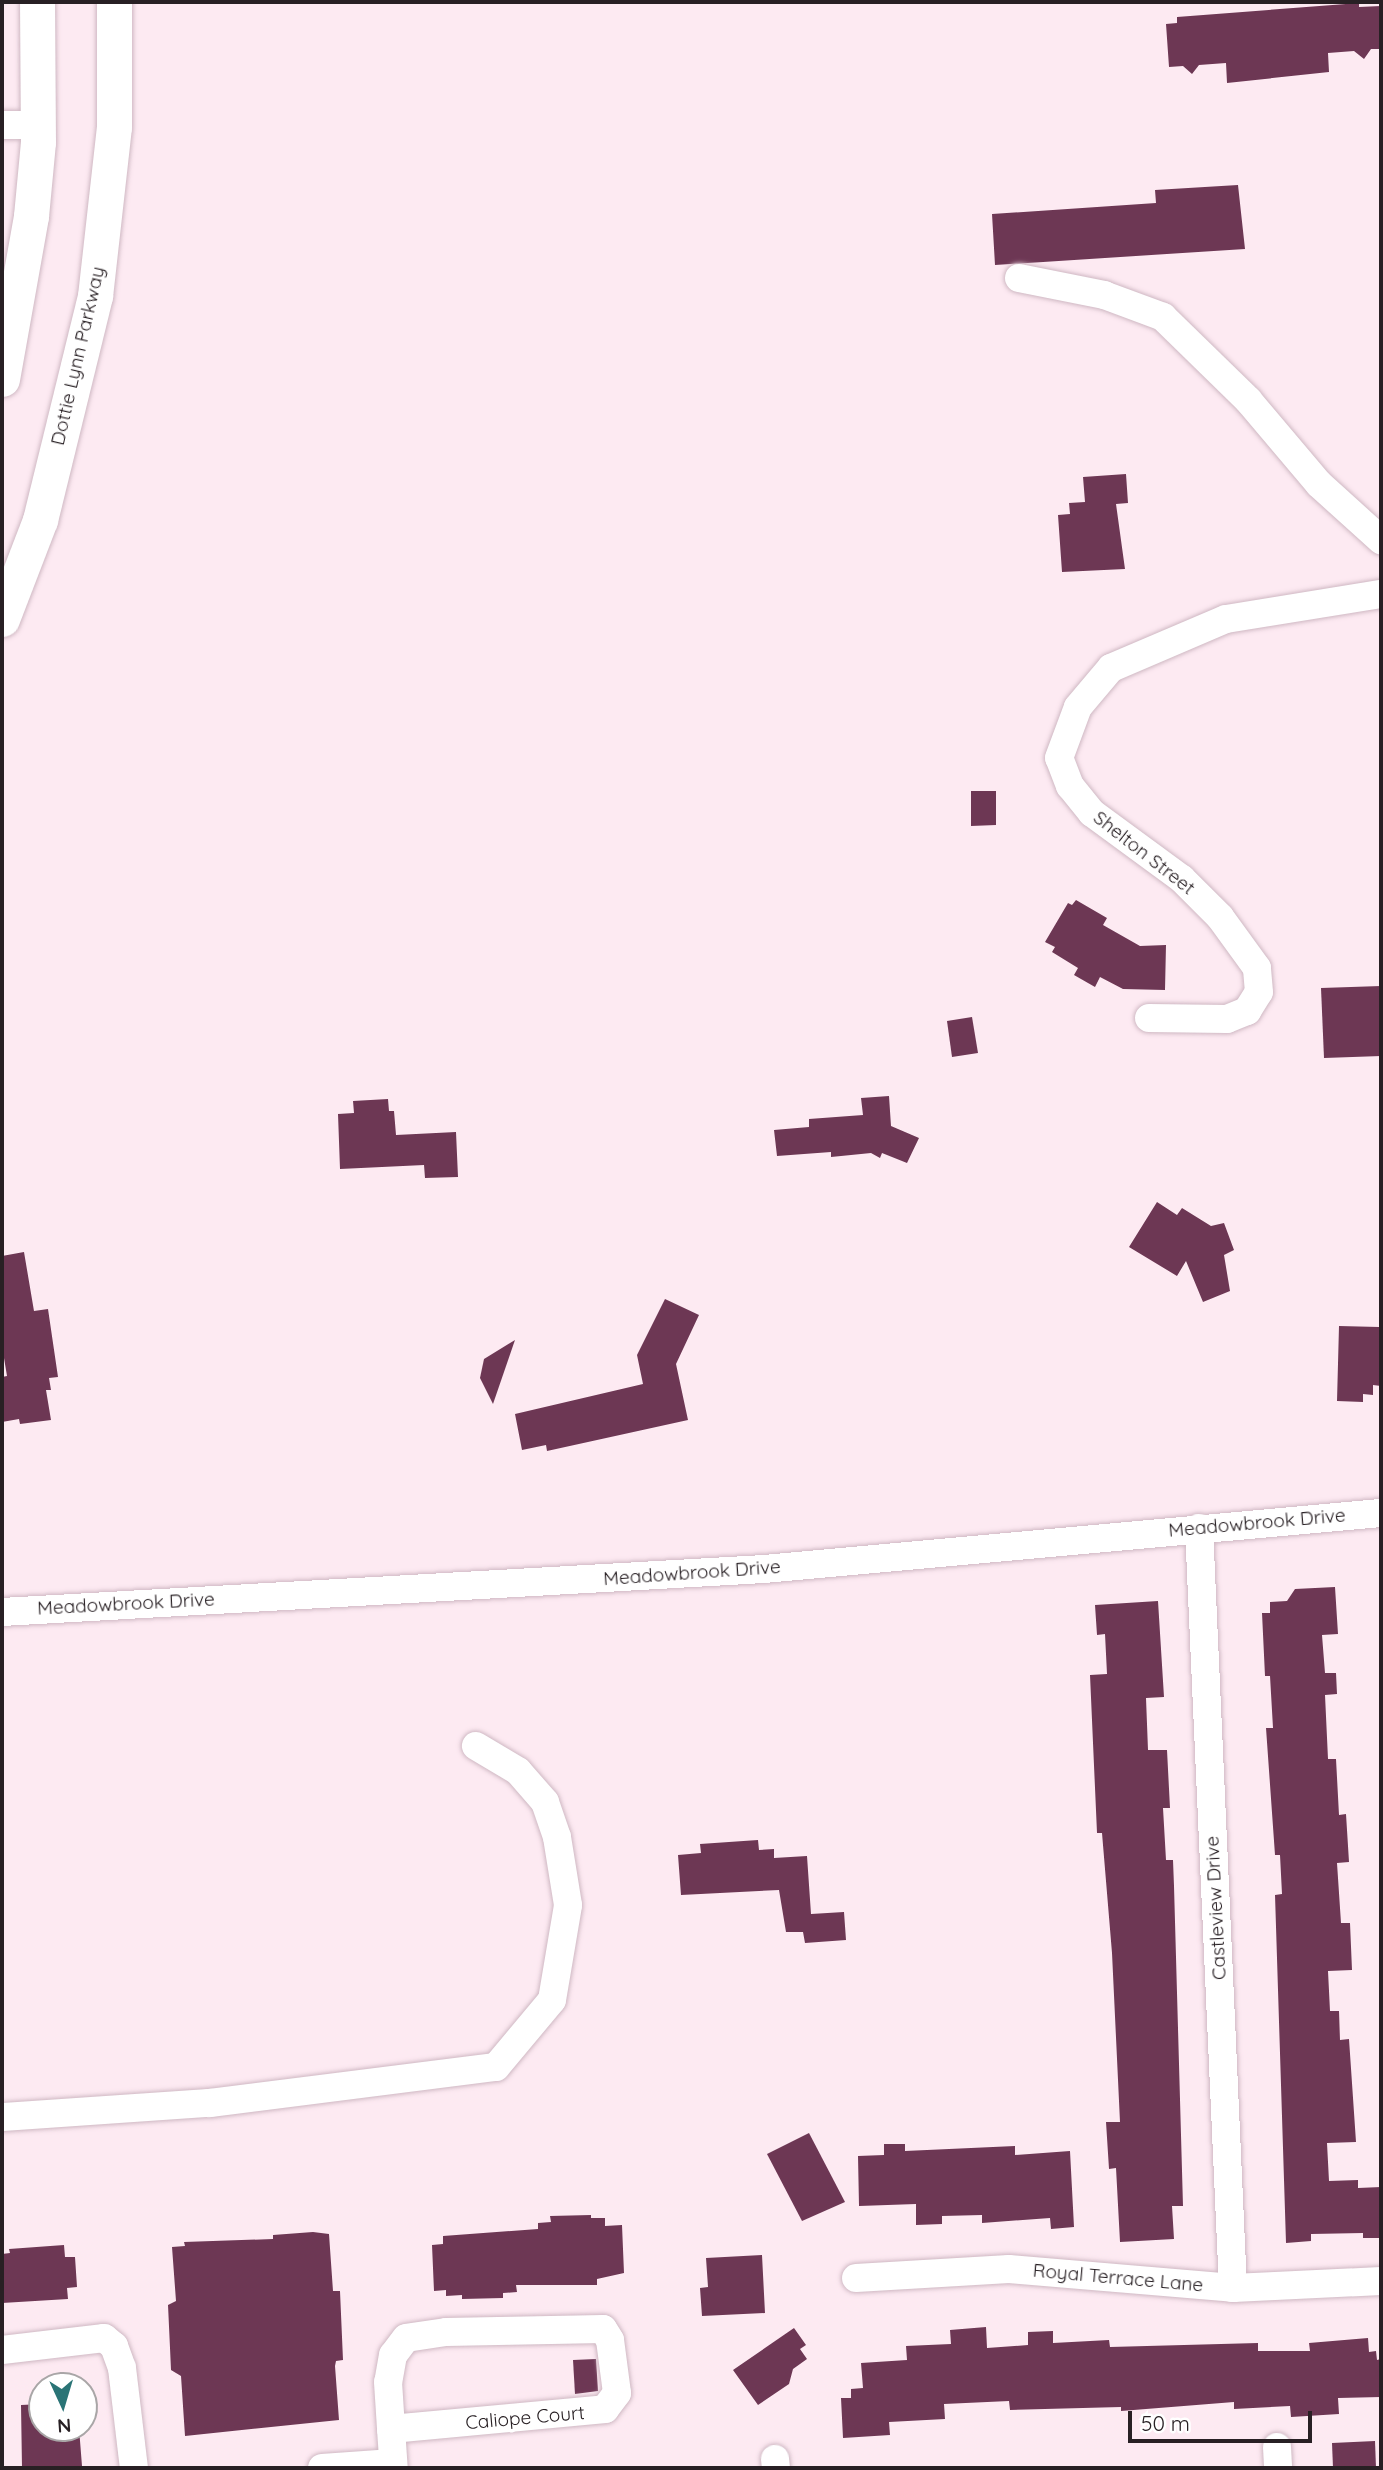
<!DOCTYPE html>
<style>
body{margin:0}
#map{position:relative;width:1383px;height:2470px;overflow:hidden;background:#fdeaf2;font-family:Quicksand,sans-serif}
div>[style]{position:absolute}
.building>*{inset:0;background:#6d3754}
.roads{filter:drop-shadow(0 0 2px #cfb8c3) drop-shadow(0 0 2px #cfb8c3)}
.minor>*{height:28px;margin:-14px;padding:0 14px;transform-origin:14px;border-radius:14px;background:#fff}
.major>*{height:35px;margin:-17.5px;padding:0 17.5px;transform-origin:17.5px;border-radius:17.5px;background:#fff}
span{translate:-50% -50%;white-space:nowrap;text-align:center;line-height:1.15;-webkit-text-stroke:7px #fff;paint-order:stroke}
.street-label{font-size:19px;color:#282024}
.frame{position:absolute;inset:0;border:4px solid #282024;pointer-events:none}
.north{position:absolute;left:28px;top:2372px;width:70px;height:70px;box-sizing:border-box;background:#fff;border:2px solid #a9a6a7;border-radius:50%;rotate:176deg;font-size:19px;font-weight:700;line-height:28px;text-align:center;color:#282024}
.north::after{content:'';display:block;margin:auto;width:24px;height:32px;background:#2a7476;clip-path:polygon(50% 0,100% 100%,50% 72%,0 100%)}
.scale{position:absolute;left:1128px;top:2411px;width:184px;height:32px;box-sizing:border-box;border:4px solid #282024;border-top:0;padding-left:9px;font-size:21px;line-height:24px;white-space:nowrap;color:#282024;-webkit-text-stroke:5px #fff;paint-order:stroke}
</style>
<div id="map">
<div class="building">
<div style="clip-path:polygon(1359px 3px,1359px 7px,1381px 6px,1381px 49px,1371px 49px,1364px 59px,1354px 51px,1328px 53px,1329px 72px,1227px 83px,1226px 63px,1199px 65px,1192px 74px,1183px 66px,1169px 67px,1166px 24px,1177px 23px,1177px 17px)"></div>
<div style="clip-path:polygon(1238px 185px,1245px 249px,995px 265px,992px 214px,1156px 203px,1155px 190px)"></div>
<div style="clip-path:polygon(1126px 474px,1128px 503px,1116px 504px,1125px 569px,1062px 572px,1058px 515px,1070px 514px,1069px 503px,1085px 502px,1083px 477px)"></div>
<div style="clip-path:polygon(971px 791px,996px 791px,996px 825px,971px 826px)"></div>
<div style="clip-path:polygon(1076px 900px,1107px 918px,1103px 925px,1140px 946px,1166px 945px,1165px 990px,1123px 989px,1100px 977px,1095px 987px,1074px 975px,1078px 968px,1052px 952px,1055px 947px,1045px 942px,1068px 903px,1072px 905px)"></div>
<div style="clip-path:polygon(1381px 986px,1381px 1056px,1324px 1058px,1321px 988px)"></div>
<div style="clip-path:polygon(972px 1017px,978px 1053px,952px 1057px,947px 1021px)"></div>
<div style="clip-path:polygon(889px 1096px,891px 1126px,919px 1138px,907px 1163px,882px 1153px,880px 1158px,871px 1153px,831px 1157px,831px 1152px,777px 1156px,774px 1130px,809px 1127px,809px 1119px,863px 1115px,861px 1098px)"></div>
<div style="clip-path:polygon(388px 1099px,389px 1111px,394px 1111px,396px 1135px,456px 1132px,458px 1177px,425px 1178px,424px 1165px,340px 1169px,338px 1114px,354px 1113px,353px 1101px)"></div>
<div style="clip-path:polygon(1157px 1202px,1177px 1215px,1182px 1208px,1211px 1226px,1224px 1223px,1234px 1250px,1224px 1255px,1230px 1291px,1203px 1302px,1186px 1261px,1177px 1276px,1129px 1247px)"></div>
<div style="clip-path:polygon(24px 1252px,34px 1311px,48px 1309px,58px 1377px,49px 1378px,51px 1390px,46px 1390px,51px 1420px,20px 1424px,19px 1419px,2px 1422px,2px 1377px,7px 1376px,2px 1346px,2px 1256px)"></div>
<div style="clip-path:polygon(665px 1299px,699px 1315px,676px 1364px,688px 1420px,547px 1451px,546px 1445px,522px 1450px,515px 1414px,643px 1384px,637px 1355px)"></div>
<div style="clip-path:polygon(1339px 1326px,1379px 1327px,1381px 1386px,1373px 1385px,1373px 1395px,1363px 1394px,1363px 1402px,1337px 1401px)"></div>
<div style="clip-path:polygon(515px 1340px,493px 1404px,480px 1378px,484px 1359px)"></div>
<div style="clip-path:polygon(1335px 1587px,1338px 1634px,1322px 1635px,1325px 1673px,1336px 1673px,1337px 1694px,1325px 1695px,1328px 1759px,1336px 1759px,1339px 1815px,1346px 1814px,1349px 1862px,1337px 1863px,1341px 1923px,1350px 1923px,1352px 1970px,1328px 1971px,1330px 2011px,1339px 2011px,1340px 2040px,1349px 2039px,1356px 2142px,1327px 2143px,1329px 2181px,1358px 2180px,1358px 2188px,1381px 2187px,1381px 2238px,1363px 2238px,1363px 2233px,1311px 2234px,1311px 2241px,1286px 2243px,1275px 1895px,1282px 1894px,1280px 1855px,1275px 1855px,1266px 1728px,1273px 1728px,1270px 1676px,1265px 1676px,1262px 1613px,1270px 1613px,1270px 1602px,1287px 1601px,1295px 1589px)"></div>
<div style="clip-path:polygon(1158px 1601px,1164px 1697px,1146px 1698px,1148px 1750px,1167px 1750px,1170px 1808px,1163px 1808px,1166px 1860px,1173px 1860px,1174px 1886px,1183px 2206px,1172px 2206px,1174px 2239px,1120px 2242px,1116px 2168px,1109px 2169px,1106px 2122px,1120px 2122px,1112px 1953px,1102px 1833px,1097px 1833px,1090px 1675px,1107px 1674px,1105px 1634px,1097px 1635px,1095px 1605px)"></div>
<div style="clip-path:polygon(758px 1840px,759px 1850px,774px 1849px,774px 1858px,807px 1856px,811px 1914px,844px 1912px,846px 1940px,805px 1943px,803px 1932px,786px 1932px,779px 1890px,681px 1895px,678px 1855px,701px 1853px,700px 1844px)"></div>
<div style="clip-path:polygon(809px 2133px,845px 2202px,802px 2221px,767px 2154px)"></div>
<div style="clip-path:polygon(884px 2144px,905px 2144px,905px 2151px,1015px 2146px,1015px 2155px,1070px 2151px,1074px 2227px,1051px 2229px,1050px 2218px,982px 2223px,982px 2215px,942px 2216px,942px 2224px,916px 2225px,916px 2204px,859px 2206px,858px 2156px,884px 2155px)"></div>
<div style="clip-path:polygon(591px 2215px,591px 2218px,605px 2218px,605px 2226px,622px 2225px,624px 2273px,597px 2279px,597px 2285px,516px 2285px,517px 2292px,503px 2293px,503px 2298px,462px 2299px,462px 2295px,446px 2296px,446px 2290px,434px 2291px,432px 2245px,443px 2244px,443px 2236px,538px 2229px,538px 2223px,551px 2222px,550px 2216px)"></div>
<div style="clip-path:polygon(313px 2232px,329px 2234px,333px 2291px,340px 2291px,343px 2360px,336px 2361px,335px 2366px,339px 2420px,185px 2436px,181px 2376px,171px 2370px,170px 2348px,168px 2305px,176px 2301px,172px 2247px,185px 2246px,184px 2242px,273px 2239px,273px 2235px)"></div>
<div style="clip-path:polygon(64px 2245px,65px 2257px,75px 2257px,77px 2287px,67px 2288px,68px 2299px,2px 2303px,2px 2254px,10px 2253px,9px 2249px)"></div>
<div style="clip-path:polygon(762px 2255px,765px 2313px,702px 2316px,700px 2288px,708px 2287px,706px 2258px)"></div>
<div style="clip-path:polygon(986px 2327px,987px 2348px,1028px 2345px,1028px 2332px,1053px 2331px,1053px 2343px,1109px 2340px,1110px 2347px,1258px 2343px,1258px 2351px,1310px 2351px,1309px 2343px,1368px 2338px,1369px 2352px,1376px 2351px,1377px 2360px,1381px 2359px,1381px 2397px,1338px 2398px,1339px 2414px,1291px 2417px,1290px 2406px,1234px 2409px,1234px 2402px,1121px 2411px,1121px 2407px,1010px 2410px,1009px 2401px,944px 2404px,945px 2419px,889px 2422px,890px 2435px,843px 2438px,841px 2398px,851px 2398px,851px 2389px,863px 2388px,861px 2363px,907px 2360px,906px 2346px,951px 2344px,950px 2330px)"></div>
<div style="clip-path:polygon(794px 2328px,806px 2345px,800px 2349px,807px 2359px,793px 2369px,789px 2384px,758px 2405px,733px 2370px)"></div>
<div style="clip-path:polygon(596px 2359px,598px 2391px,575px 2394px,573px 2360px)"></div>
<div style="clip-path:polygon(42px 2404px,42px 2428px,79px 2428px,82px 2466px,22px 2468px,21px 2405px)"></div>
<div style="clip-path:polygon(1375px 2441px,1376px 2468px,1333px 2468px,1332px 2443px)"></div>
</div>
<div class="roads">
<div class="minor">
<div style="left:2px;top:125px;width:36px"></div>
<div style="left:1019px;top:278px;width:87px;rotate:11.3deg"></div>
<div style="left:1104px;top:295px;width:63px;rotate:20.4deg"></div>
<div style="left:1163px;top:317px;width:119px;rotate:44.3deg"></div>
<div style="left:1248px;top:400px;width:110px;rotate:49.8deg"></div>
<div style="left:1319px;top:484px;width:84px;rotate:42.1deg"></div>
<div style="left:1149px;top:1018px;width:78px;rotate:0.7deg"></div>
<div style="left:1227px;top:1019px;width:22px;rotate:-22deg"></div>
<div style="left:1247px;top:1011px;width:22px;rotate:-58deg"></div>
<div style="left:1259px;top:992px;width:24px;rotate:-95deg"></div>
<div style="left:1257px;top:968px;width:63px;rotate:-126deg"></div>
<div style="left:1220px;top:917px;width:54px;rotate:-135deg"></div>
<div style="left:1182px;top:879px;width:112px;rotate:-143.7deg"></div>
<div style="left:1092px;top:813px;width:35px;rotate:-129deg"></div>
<div style="left:1070px;top:786px;width:30px;rotate:-111deg"></div>
<div style="left:1059px;top:758px;width:54px;rotate:-69.6deg"></div>
<div style="left:1078px;top:707px;width:51px;rotate:-49.8deg"></div>
<div style="left:1111px;top:668px;width:125px;rotate:-23.1deg"></div>
<div style="left:1226px;top:619px;width:157px;rotate:-9.2deg"></div>
<div style="left:1199px;top:1528px;width:761px;rotate:87.44deg"></div>
<div style="left:2px;top:1612px;width:763px;rotate:-3.23deg"></div>
<div style="left:764px;top:1569px;width:620px;rotate:-5.19deg"></div>
<div style="left:2px;top:2117px;width:208px;rotate:-3.9deg"></div>
<div style="left:210px;top:2103px;width:288px;rotate:-7.2deg"></div>
<div style="left:496px;top:2067px;width:87px;rotate:-50.1deg"></div>
<div style="left:552px;top:2000px;width:96px;rotate:-80.4deg"></div>
<div style="left:568px;top:1905px;width:69px;rotate:-99.2deg"></div>
<div style="left:557px;top:1837px;width:37px;rotate:-109deg"></div>
<div style="left:545px;top:1802px;width:41px;rotate:-131.1deg"></div>
<div style="left:518px;top:1771px;width:49px;rotate:-149.2deg"></div>
<div style="left:856px;top:2278px;width:153px;rotate:-3.4deg"></div>
<div style="left:1009px;top:2269px;width:225px;rotate:4.8deg"></div>
<div style="left:1233px;top:2288px;width:148px;rotate:-2.7deg"></div>
<div style="left:2px;top:2350px;width:103px;rotate:-6.7deg"></div>
<div style="left:104px;top:2338px;width:13px;rotate:39deg"></div>
<div style="left:114px;top:2346px;width:23px;rotate:70deg"></div>
<div style="left:122px;top:2368px;width:101px;rotate:83.2deg"></div>
<div style="left:391px;top:2429px;width:215px;rotate:-5.3deg"></div>
<div style="left:605px;top:2409px;width:20px;rotate:-53deg"></div>
<div style="left:617px;top:2393px;width:53px;rotate:-97.5deg"></div>
<div style="left:610px;top:2340px;width:13px;rotate:-122deg"></div>
<div style="left:603px;top:2329px;width:157px;rotate:178.9deg"></div>
<div style="left:446px;top:2332px;width:40px;rotate:171.5deg"></div>
<div style="left:406px;top:2338px;width:21px;rotate:127deg"></div>
<div style="left:393px;top:2355px;width:27px;rotate:100deg"></div>
<div style="left:388px;top:2382px;width:47px;rotate:86.3deg"></div>
<div style="left:391px;top:2429px;width:39px;rotate:86deg"></div>
<div style="left:1277px;top:2447px;width:21px;rotate:87deg"></div>
<div style="left:775px;top:2459px;width:9px;rotate:84deg"></div>
<div style="left:322px;top:2468px;width:71px;rotate:-4deg"></div>
</div>
<div class="major">
<div style="left:2px;top:379px;width:166px;rotate:-79.9deg"></div>
<div style="left:31px;top:216px;width:74px;rotate:-84.6deg"></div>
<div style="left:38px;top:142px;width:140px;rotate:-90.4deg"></div>
<div style="left:2px;top:619px;width:106px;rotate:-69deg"></div>
<div style="left:40px;top:520px;width:231px;rotate:-76.2deg"></div>
<div style="left:95px;top:296px;width:170px;rotate:-83.6deg"></div>
<div style="left:114px;top:127px;width:125px;rotate:-90deg"></div>
</div>
</div>
<div class="street-label">
<span style="left:78px;top:356px;rotate:-77deg">Dottie Lynn Parkway</span>
<span style="left:1144px;top:853px;rotate:38deg">Shelton Street</span>
<span style="left:1257px;top:1523px;rotate:-5deg">Meadowbrook Drive</span>
<span style="left:692px;top:1573px;rotate:-4deg">Meadowbrook Drive</span>
<span style="left:126px;top:1604px;rotate:-3deg">Meadowbrook Drive</span>
<span style="left:1216px;top:1908px;rotate:-93deg">Castleview Drive</span>
<span style="left:1118px;top:2278px;rotate:5deg">Royal Terrace Lane</span>
<span style="left:525px;top:2418px;rotate:-5deg">Caliope Court</span>
</div>
<div class="frame"></div>
<div class="north">N</div>
<div class="scale">50 m</div>
</div>
